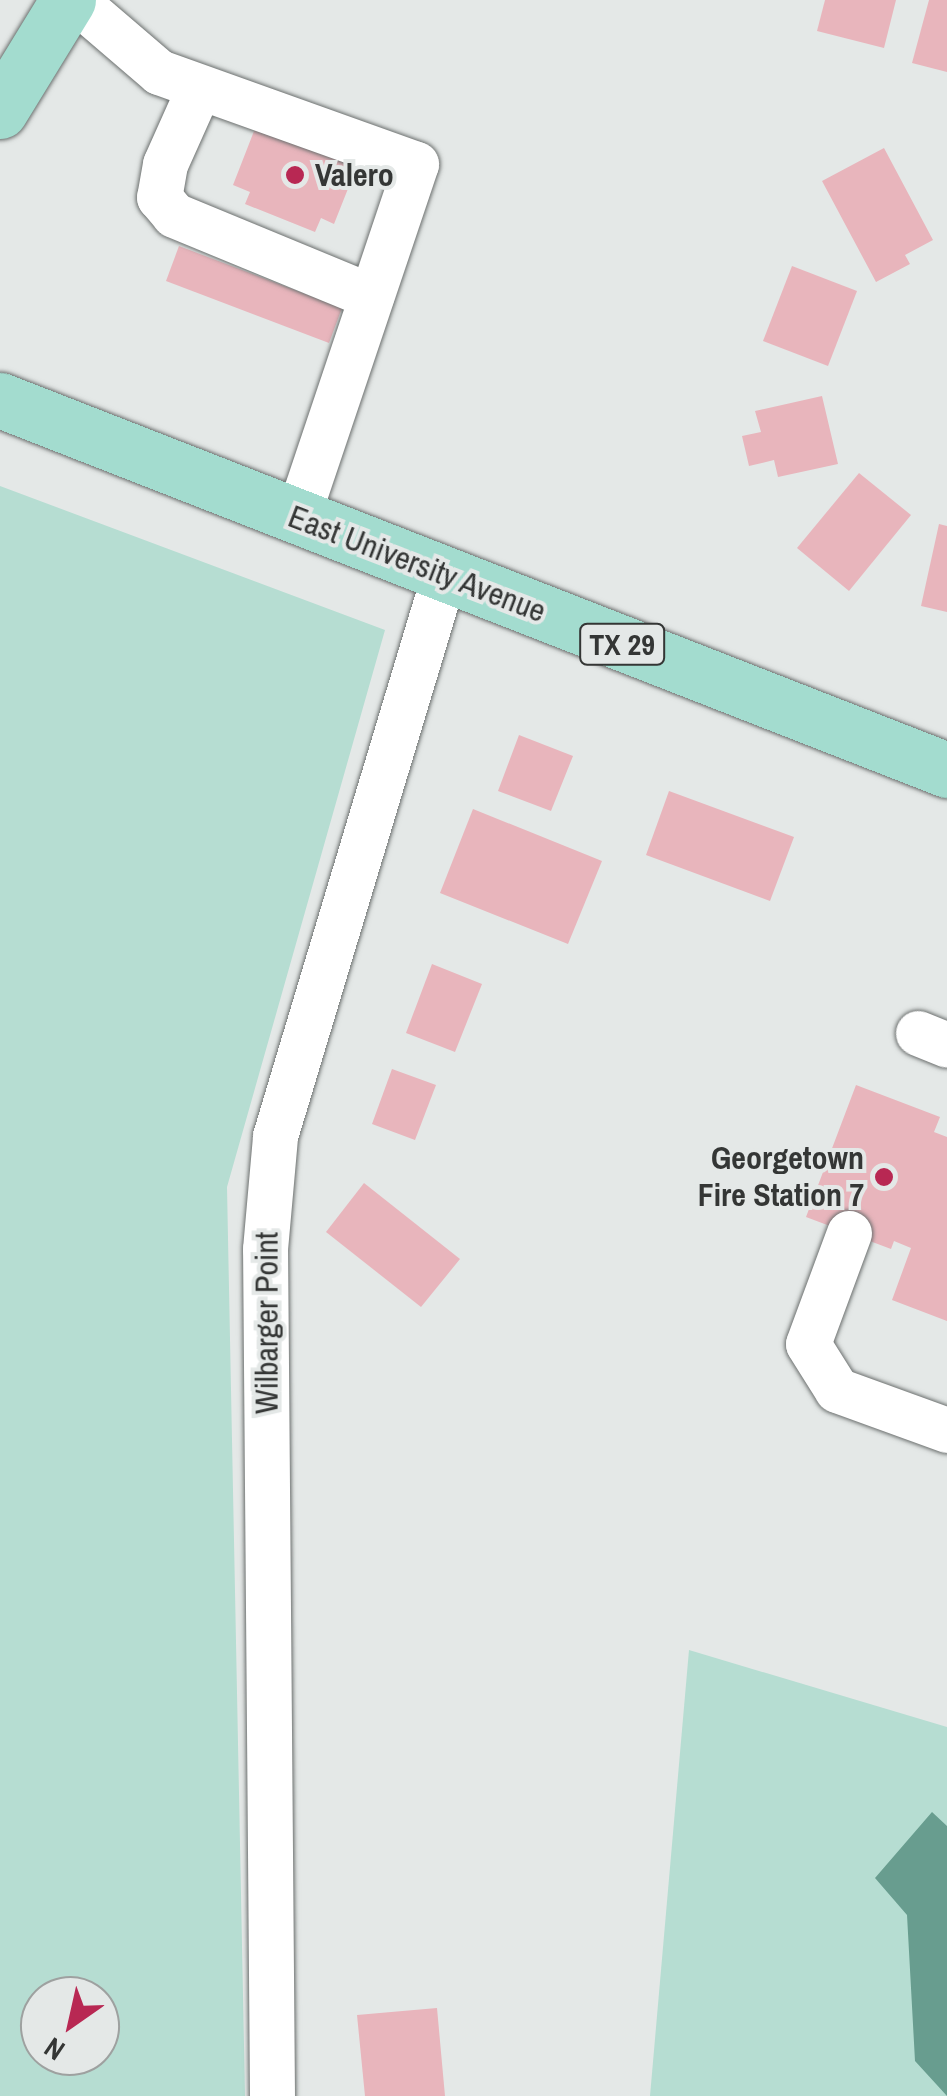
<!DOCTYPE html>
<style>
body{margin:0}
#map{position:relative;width:947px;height:2096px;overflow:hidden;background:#e4e8e7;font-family:"Archivo Narrow",sans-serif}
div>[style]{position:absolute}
.green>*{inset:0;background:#b6ddd2}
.water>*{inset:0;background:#689d8f}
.building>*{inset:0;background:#e8b5bc}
.roads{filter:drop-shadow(0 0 2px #6c706f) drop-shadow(0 0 2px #6c706f)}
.minor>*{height:45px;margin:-22.5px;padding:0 22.5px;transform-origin:22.5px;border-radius:22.5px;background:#fff}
.major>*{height:55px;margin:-27.5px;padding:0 27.5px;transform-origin:27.5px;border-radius:27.5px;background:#a3dccf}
.dots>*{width:28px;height:28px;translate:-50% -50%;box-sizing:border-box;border:5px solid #e4e8e7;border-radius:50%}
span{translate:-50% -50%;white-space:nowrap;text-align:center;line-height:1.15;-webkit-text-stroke:8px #e4e8e7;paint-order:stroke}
.shield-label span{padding:2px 8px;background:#e4e8e7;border:2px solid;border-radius:8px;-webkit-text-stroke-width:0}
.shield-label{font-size:30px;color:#343635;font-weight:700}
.poi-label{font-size:32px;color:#343635;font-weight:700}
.left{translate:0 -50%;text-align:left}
.right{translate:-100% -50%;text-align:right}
.street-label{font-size:32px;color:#343635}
.north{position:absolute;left:20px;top:1976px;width:100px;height:100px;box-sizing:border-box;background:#e4e8e7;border:2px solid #9ea1a0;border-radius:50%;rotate:214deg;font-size:28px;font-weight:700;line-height:40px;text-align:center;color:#343635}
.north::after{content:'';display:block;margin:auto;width:35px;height:45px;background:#b82853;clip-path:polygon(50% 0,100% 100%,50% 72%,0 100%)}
</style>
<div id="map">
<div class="green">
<div style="clip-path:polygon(evenodd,0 486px,385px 630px,227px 1187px,245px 2096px,0 2096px,0 486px,100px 1996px,100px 2056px,40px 2056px,40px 1996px,100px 1996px)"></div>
<div style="clip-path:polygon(689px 1650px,947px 1727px,947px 2096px,650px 2096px)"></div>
</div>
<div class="water">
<div style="clip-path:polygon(932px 1812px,947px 1826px,947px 2096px,915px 2061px,907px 1915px,875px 1878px)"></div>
</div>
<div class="building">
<div style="clip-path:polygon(825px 0,896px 0,884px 48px,817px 31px)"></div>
<div style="clip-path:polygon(929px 0,947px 0,947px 72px,912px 63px)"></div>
<div style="clip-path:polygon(256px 126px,357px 166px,334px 224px,321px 218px,315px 232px,245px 204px,250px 192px,233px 185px)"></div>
<div style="clip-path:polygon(884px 148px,933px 240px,905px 255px,910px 264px,876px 282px,822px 181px)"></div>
<div style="clip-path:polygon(179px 246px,342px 308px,329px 343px,166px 281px)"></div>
<div style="clip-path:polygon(792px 266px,857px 291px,828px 366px,763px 341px)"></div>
<div style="clip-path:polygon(822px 396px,838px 464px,778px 477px,774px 460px,749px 466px,742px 436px,761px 432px,755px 411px)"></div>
<div style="clip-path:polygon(859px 473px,911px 515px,849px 591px,797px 548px)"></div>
<div style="clip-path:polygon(939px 524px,947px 526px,947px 612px,921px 606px)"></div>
<div style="clip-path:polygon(519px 735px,573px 756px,551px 811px,498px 791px)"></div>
<div style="clip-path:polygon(669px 791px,794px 837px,770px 901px,646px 855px)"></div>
<div style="clip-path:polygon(473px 809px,602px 861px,568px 944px,440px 893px)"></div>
<div style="clip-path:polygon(432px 964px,482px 984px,455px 1052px,406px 1033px)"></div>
<div style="clip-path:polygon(392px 1069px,436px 1085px,415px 1140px,372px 1124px)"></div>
<div style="clip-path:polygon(856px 1085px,940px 1117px,934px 1132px,947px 1137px,947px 1321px,892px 1300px,911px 1248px,894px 1241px,891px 1249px,806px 1217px)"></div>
<div style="clip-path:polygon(364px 1183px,460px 1259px,421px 1307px,326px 1232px)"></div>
<div style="clip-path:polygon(437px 2008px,445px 2096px,365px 2096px,357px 2015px)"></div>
</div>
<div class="roads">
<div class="minor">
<div style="left:75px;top:0;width:111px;rotate:40.6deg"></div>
<div style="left:159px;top:72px;width:273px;rotate:19.7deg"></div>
<div style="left:416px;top:164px;width:373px;rotate:108.6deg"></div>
<div style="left:199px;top:88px;width:83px;rotate:114.1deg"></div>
<div style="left:165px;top:164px;width:34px;rotate:100deg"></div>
<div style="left:159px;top:197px;width:23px;rotate:50deg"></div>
<div style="left:174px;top:215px;width:213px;rotate:22.4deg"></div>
<div style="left:918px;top:1033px;width:31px;rotate:22deg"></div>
<div style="left:849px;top:1233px;width:118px;rotate:110.3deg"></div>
<div style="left:808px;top:1344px;width:54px;rotate:57.8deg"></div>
<div style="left:837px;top:1390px;width:117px;rotate:20deg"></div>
<div style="left:272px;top:2096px;width:847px;rotate:-90.47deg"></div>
<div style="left:265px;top:1249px;width:113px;rotate:-84.9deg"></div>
<div style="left:275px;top:1136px;width:586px;rotate:-73.24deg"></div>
</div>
<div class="major">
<div style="left:0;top:111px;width:130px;rotate:-58.5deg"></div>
<div style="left:0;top:400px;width:1017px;rotate:21.34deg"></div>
</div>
</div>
<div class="dots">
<div style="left:295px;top:175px;background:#b82853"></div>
<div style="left:884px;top:1177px;background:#b82853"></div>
</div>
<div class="shield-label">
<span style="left:622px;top:644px">TX 29</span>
</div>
<div class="poi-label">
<span class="left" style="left:315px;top:175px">Valero</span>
<span class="right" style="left:864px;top:1177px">Georgetown<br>Fire Station 7</span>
</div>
<div class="street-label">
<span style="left:417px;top:564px;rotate:21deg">East University Avenue</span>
<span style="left:267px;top:1323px;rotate:-90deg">Wilbarger Point</span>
</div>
<div class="north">N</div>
</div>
